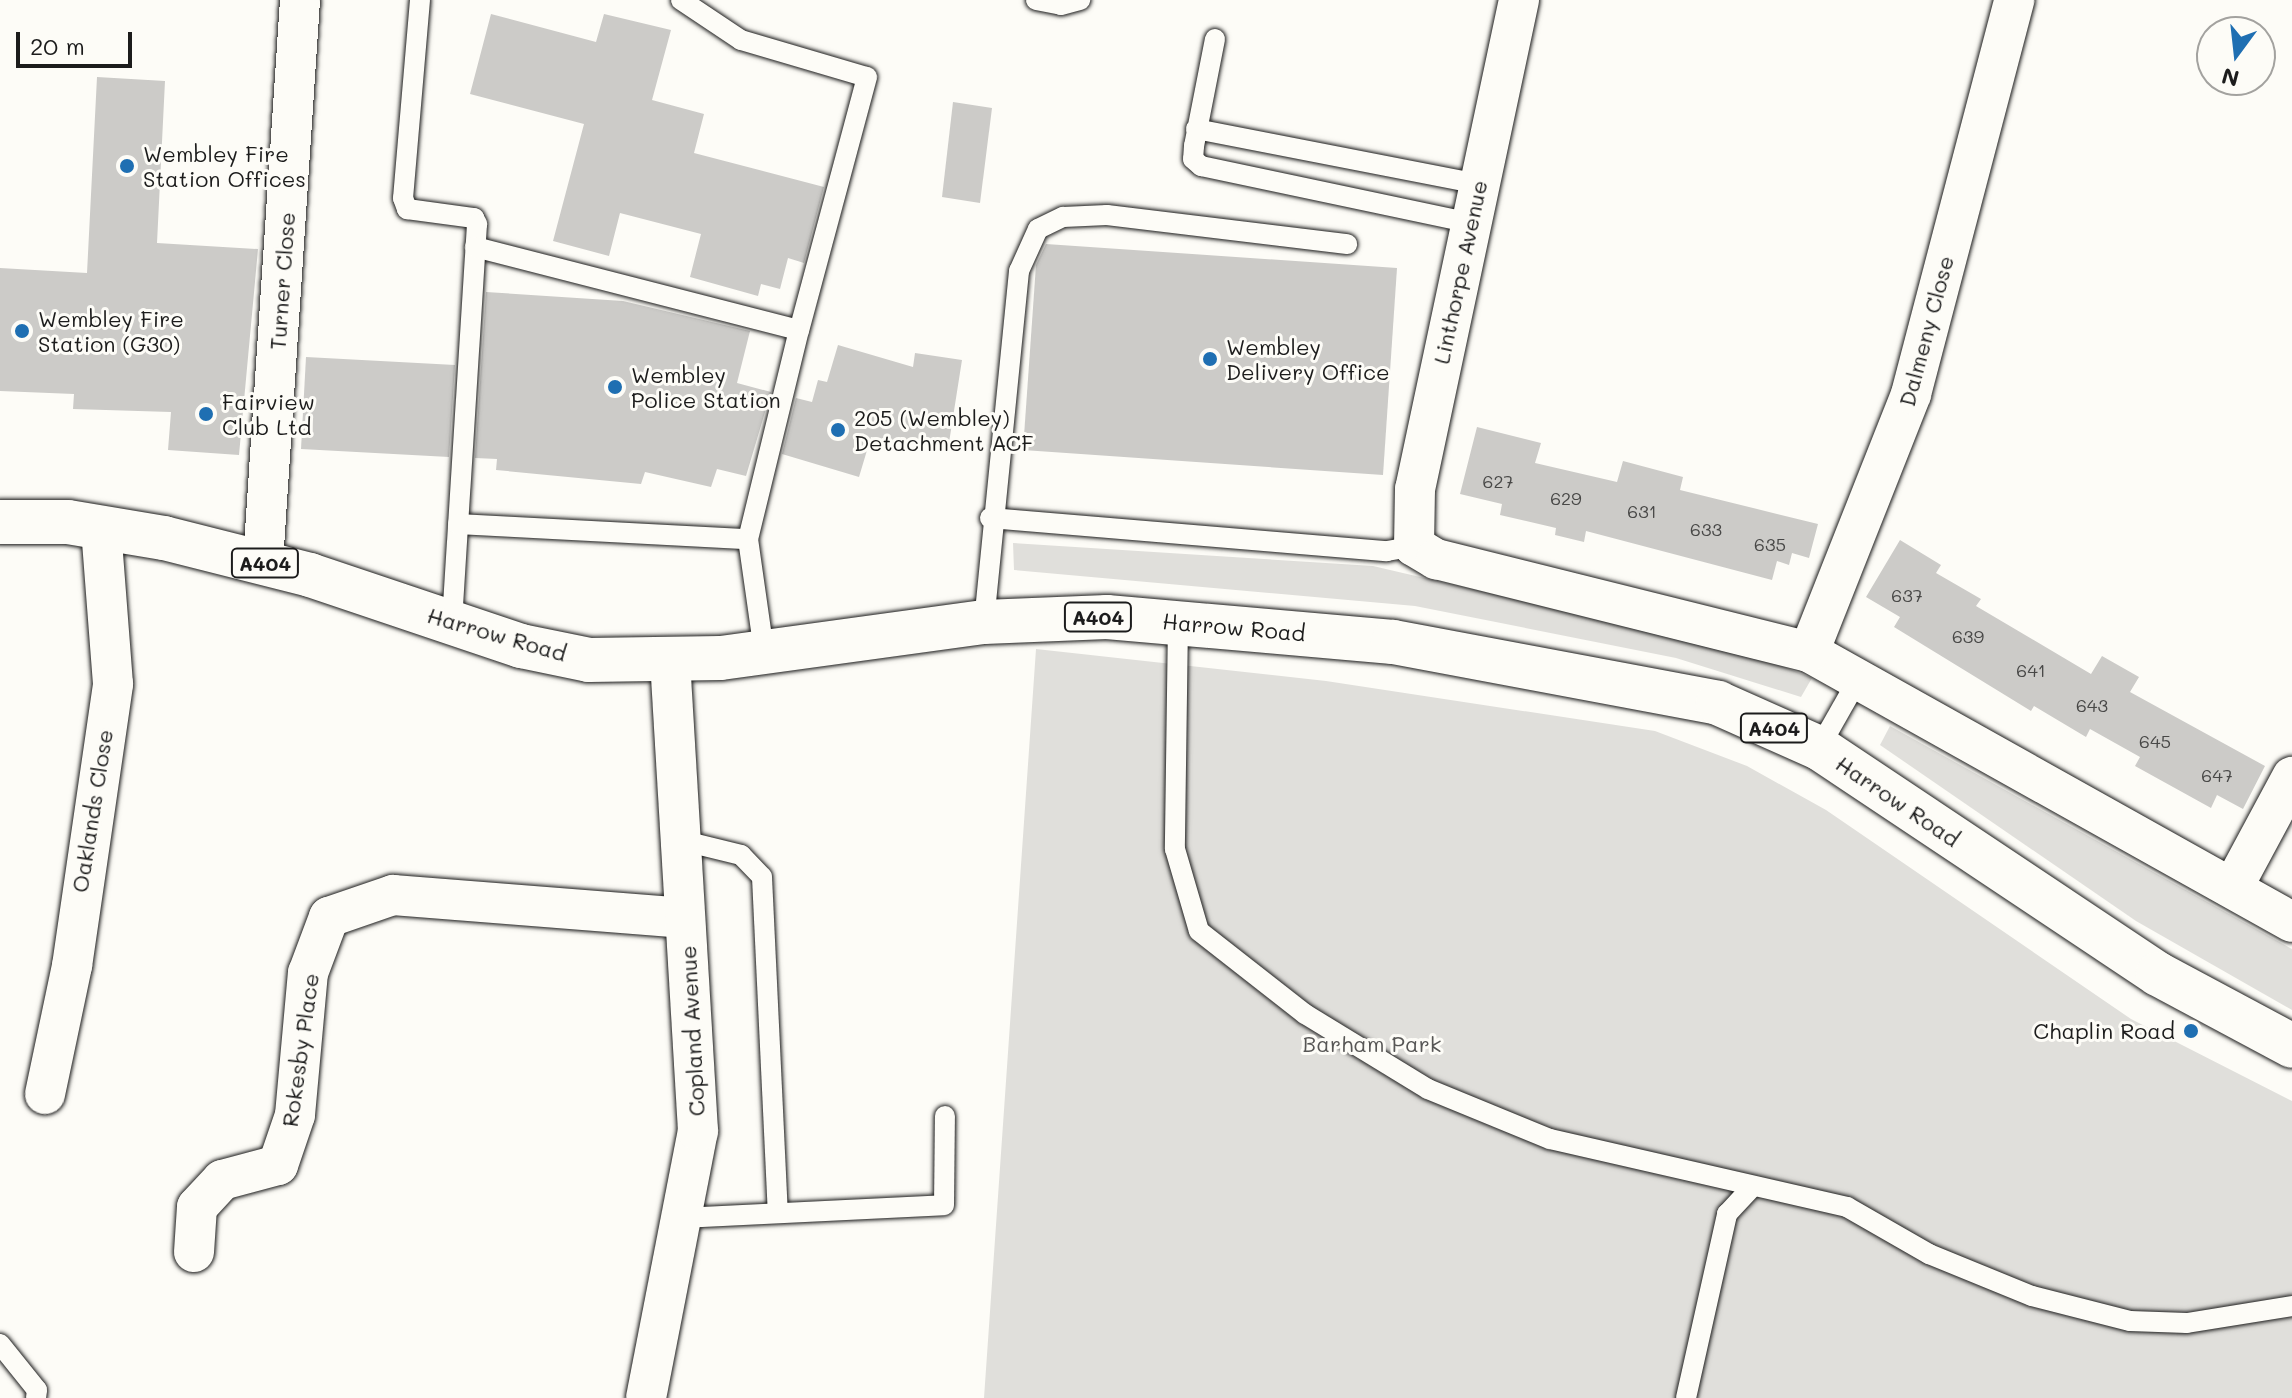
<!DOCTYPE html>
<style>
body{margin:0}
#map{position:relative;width:2292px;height:1398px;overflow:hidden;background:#fdfcf7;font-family:Mali,sans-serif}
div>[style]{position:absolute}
.green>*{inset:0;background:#e0dfdb}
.building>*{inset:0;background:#cccbc8}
.roads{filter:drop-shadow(0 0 2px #1c1c1c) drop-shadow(0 0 2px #1c1c1c)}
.lane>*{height:20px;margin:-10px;padding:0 10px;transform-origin:10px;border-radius:10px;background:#fdfcf7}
.street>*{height:40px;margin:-20px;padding:0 20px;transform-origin:20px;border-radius:20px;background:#fdfcf7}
.primary>*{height:44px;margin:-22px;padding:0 22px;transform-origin:22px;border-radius:22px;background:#fdfcf7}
.dots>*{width:22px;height:22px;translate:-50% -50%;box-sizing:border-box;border:4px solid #fdfcf7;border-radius:50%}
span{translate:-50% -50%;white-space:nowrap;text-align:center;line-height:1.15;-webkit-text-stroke:6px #fdfcf7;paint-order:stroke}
.number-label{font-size:18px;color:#484847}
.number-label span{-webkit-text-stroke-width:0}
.shield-label span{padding:2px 6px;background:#fdfcf7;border:2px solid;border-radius:6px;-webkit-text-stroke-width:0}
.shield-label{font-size:20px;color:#1c1c1c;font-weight:700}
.poi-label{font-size:22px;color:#1c1c1c}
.left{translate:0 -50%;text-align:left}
.right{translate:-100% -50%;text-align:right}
.street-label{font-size:22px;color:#1c1c1c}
.park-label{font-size:22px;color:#575655}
.north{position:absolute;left:2196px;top:16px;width:80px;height:80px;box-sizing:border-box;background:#fdfcf7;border:2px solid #a3a29f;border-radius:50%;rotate:195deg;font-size:22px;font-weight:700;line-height:32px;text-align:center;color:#1c1c1c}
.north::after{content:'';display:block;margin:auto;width:28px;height:36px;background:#1f6fb2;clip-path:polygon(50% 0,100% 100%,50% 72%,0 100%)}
.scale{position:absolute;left:16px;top:32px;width:116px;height:36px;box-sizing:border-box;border:4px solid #1c1c1c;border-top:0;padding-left:10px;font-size:24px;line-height:28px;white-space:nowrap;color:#1c1c1c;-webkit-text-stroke:6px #fdfcf7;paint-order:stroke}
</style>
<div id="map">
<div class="green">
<div style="clip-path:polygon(1013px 543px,1373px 566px,1754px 655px,1812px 678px,1801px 697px,1676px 658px,1415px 606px,1014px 570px)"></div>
<div style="clip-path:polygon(1036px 649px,1326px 681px,1655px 731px,1747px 766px,1826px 810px,2131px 1019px,2292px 1101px,2292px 1398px,984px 1398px)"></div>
<div style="clip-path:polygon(1890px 726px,2292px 949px,2292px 1010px,2136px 921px,1880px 745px)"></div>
</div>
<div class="building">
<div style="clip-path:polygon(491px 14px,596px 42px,604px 14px,671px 30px,652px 100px,704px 114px,694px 153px,824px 187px,804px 263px,788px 258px,780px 289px,761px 284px,758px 296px,690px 277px,701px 234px,620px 213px,609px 256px,553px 241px,584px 124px,470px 94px)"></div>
<div style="clip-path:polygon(97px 77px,165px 81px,157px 243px,258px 249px,239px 455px,168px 450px,171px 412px,73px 409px,74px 394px,0 391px,0 268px,87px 273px)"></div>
<div style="clip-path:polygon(953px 102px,992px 108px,980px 203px,942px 197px)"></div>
<div style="clip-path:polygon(1046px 244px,1397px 268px,1383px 475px,1023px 450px,1036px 265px)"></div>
<div style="clip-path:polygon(486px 292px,623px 301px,750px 331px,737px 383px,771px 392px,746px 476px,717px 469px,711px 487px,645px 472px,641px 484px,496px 470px,497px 459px,475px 458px)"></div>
<div style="clip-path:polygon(838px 345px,913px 367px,915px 353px,962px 360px,948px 449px,871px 437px,859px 477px,782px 454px,796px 398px,812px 402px,818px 380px,827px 382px)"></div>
<div style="clip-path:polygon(306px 357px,455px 365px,449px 457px,301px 449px)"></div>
<div style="clip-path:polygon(1477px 427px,1541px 443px,1535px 463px,1617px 482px,1623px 461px,1683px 477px,1680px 490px,1818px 524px,1809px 558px,1792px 553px,1789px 565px,1777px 561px,1772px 580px,1586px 531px,1584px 542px,1555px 535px,1556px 528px,1500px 515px,1502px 504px,1460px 494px)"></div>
<div style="clip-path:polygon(1900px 540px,1941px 565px,1936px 573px,1981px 599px,1976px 606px,2091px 674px,2102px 656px,2139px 677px,2130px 692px,2265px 766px,2243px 809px,2217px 795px,2211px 808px,2135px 766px,2140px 757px,2090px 729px,2086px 737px,2034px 706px,2031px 711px,1894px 627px,1900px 617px,1866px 597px)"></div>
</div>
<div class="roads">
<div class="lane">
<div style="left:420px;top:0;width:199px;rotate:94.9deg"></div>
<div style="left:403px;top:198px;width:12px;rotate:70deg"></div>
<div style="left:407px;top:209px;width:68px;rotate:7.7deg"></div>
<div style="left:474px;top:218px;width:7px;rotate:63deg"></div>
<div style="left:477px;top:224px;width:400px;rotate:93.6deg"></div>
<div style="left:681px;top:0;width:72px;rotate:33.7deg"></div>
<div style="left:741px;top:40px;width:131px;rotate:16.4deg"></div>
<div style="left:867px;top:77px;width:262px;rotate:105deg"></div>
<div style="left:1036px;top:0;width:25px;rotate:11deg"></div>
<div style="left:1061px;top:5px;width:20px;rotate:-15deg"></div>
<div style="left:1215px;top:39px;width:109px;rotate:101.1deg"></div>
<div style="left:1194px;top:146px;width:13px;rotate:94deg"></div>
<div style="left:1193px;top:159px;width:11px;rotate:41deg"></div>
<div style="left:1201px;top:166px;width:276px;rotate:11.9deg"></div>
<div style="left:1196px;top:129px;width:288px;rotate:11deg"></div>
<div style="left:475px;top:247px;width:334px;rotate:14.4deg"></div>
<div style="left:799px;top:330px;width:215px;rotate:103.7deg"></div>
<div style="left:748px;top:539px;width:114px;rotate:81.9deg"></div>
<div style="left:990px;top:518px;width:398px;rotate:4.8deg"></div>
<div style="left:1387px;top:551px;width:27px;rotate:-10deg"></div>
<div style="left:458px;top:524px;width:290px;rotate:3deg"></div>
<div style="left:984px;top:622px;width:353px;rotate:-84.3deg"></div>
<div style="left:1019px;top:271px;width:46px;rotate:-65.7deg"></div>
<div style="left:1038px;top:229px;width:28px;rotate:-26deg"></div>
<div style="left:1063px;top:217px;width:44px;rotate:-2.6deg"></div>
<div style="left:1107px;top:215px;width:242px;rotate:6.9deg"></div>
<div style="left:1178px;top:622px;width:227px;rotate:90.8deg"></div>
<div style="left:1175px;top:849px;width:85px;rotate:73.7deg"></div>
<div style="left:1199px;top:931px;width:135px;rotate:38.1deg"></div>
<div style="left:1305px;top:1014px;width:144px;rotate:31.4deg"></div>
<div style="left:1428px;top:1089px;width:132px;rotate:22.3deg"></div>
<div style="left:1550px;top:1139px;width:305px;rotate:12.9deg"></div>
<div style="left:1847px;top:1207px;width:95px;rotate:29.8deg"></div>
<div style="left:1929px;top:1254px;width:111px;rotate:22.2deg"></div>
<div style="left:2032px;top:1296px;width:101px;rotate:14.3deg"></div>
<div style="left:2130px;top:1321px;width:57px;rotate:2deg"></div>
<div style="left:2187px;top:1323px;width:106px;rotate:-9.2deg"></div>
<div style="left:1819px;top:748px;width:77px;rotate:-60.4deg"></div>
<div style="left:680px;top:840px;width:63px;rotate:13.8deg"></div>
<div style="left:741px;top:855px;width:30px;rotate:46deg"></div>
<div style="left:762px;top:877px;width:336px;rotate:87.3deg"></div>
<div style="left:681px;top:1218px;width:263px;rotate:-2.8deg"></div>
<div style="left:944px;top:1205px;width:89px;rotate:-89.4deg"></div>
<div style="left:0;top:1344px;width:59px;rotate:51.2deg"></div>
<div style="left:37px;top:1390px;width:8px;rotate:97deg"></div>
<div style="left:1686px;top:1398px;width:189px;rotate:-77.4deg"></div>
<div style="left:1727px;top:1214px;width:35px;rotate:-47deg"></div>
</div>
<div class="street">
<div style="left:1519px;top:0;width:500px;rotate:102deg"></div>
<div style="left:1415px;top:489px;width:57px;rotate:91deg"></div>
<div style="left:1414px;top:546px;width:26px;rotate:31deg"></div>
<div style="left:1436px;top:559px;width:384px;rotate:14deg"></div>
<div style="left:1809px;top:652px;width:553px;rotate:29.21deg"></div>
<div style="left:263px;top:562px;width:563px;rotate:-86.23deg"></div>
<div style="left:1809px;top:652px;width:277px;rotate:-68.4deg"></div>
<div style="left:1911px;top:394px;width:407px;rotate:-75.3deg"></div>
<div style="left:2233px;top:887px;width:125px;rotate:-61.8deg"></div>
<div style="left:45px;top:1094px;width:131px;rotate:-78.1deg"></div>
<div style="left:72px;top:966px;width:285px;rotate:-81.7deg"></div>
<div style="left:113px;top:684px;width:157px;rotate:-94.4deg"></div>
<div style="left:194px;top:1252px;width:45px;rotate:-86.2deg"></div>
<div style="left:197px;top:1207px;width:37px;rotate:-47deg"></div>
<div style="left:222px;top:1180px;width:58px;rotate:-15deg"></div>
<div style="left:278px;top:1165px;width:53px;rotate:-71.2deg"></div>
<div style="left:295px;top:1115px;width:143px;rotate:-84.8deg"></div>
<div style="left:308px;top:973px;width:60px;rotate:-69.4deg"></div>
<div style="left:329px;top:917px;width:68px;rotate:-19deg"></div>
<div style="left:393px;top:895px;width:293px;rotate:4.5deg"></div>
<div style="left:646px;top:1398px;width:272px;rotate:-79deg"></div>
<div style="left:698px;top:1131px;width:472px;rotate:-93.4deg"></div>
</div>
<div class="primary">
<div style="left:0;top:522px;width:68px"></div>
<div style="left:68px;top:522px;width:97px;rotate:9.5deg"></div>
<div style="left:164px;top:538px;width:151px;rotate:14.2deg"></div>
<div style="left:310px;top:575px;width:223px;rotate:18.6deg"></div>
<div style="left:521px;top:646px;width:69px;rotate:11.6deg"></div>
<div style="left:589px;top:660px;width:132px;rotate:-0.9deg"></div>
<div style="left:721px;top:658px;width:265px;rotate:-7.8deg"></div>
<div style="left:984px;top:622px;width:123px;rotate:-2.3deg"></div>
<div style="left:1107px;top:617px;width:287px;rotate:5deg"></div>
<div style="left:1393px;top:642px;width:331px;rotate:10.6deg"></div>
<div style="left:1718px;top:703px;width:111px;rotate:24deg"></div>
<div style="left:1819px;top:748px;width:407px;rotate:33.7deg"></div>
<div style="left:2158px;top:974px;width:152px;rotate:28.2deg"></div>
</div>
</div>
<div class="dots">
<div style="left:127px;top:166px;background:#1f6fb2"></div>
<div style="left:22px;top:331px;background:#1f6fb2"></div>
<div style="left:1210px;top:359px;background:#1f6fb2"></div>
<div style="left:615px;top:387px;background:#1f6fb2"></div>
<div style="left:206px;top:414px;background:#1f6fb2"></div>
<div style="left:838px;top:430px;background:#1f6fb2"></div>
<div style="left:2191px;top:1031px;background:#1f6fb2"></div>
</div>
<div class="number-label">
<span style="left:1498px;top:481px">627</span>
<span style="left:1566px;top:498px">629</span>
<span style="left:1642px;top:511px">631</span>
<span style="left:1706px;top:529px">633</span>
<span style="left:1770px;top:544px">635</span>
<span style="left:1907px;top:595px">637</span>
<span style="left:1968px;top:636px">639</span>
<span style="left:2031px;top:670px">641</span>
<span style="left:2092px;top:705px">643</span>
<span style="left:2155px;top:741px">645</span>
<span style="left:2217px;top:775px">647</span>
</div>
<div class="shield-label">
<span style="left:265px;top:563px">A404</span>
<span style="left:1098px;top:617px">A404</span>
<span style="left:1774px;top:728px">A404</span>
</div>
<div class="poi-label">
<span class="left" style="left:143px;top:166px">Wembley Fire<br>Station Offices</span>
<span class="left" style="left:38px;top:331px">Wembley Fire<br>Station (G30)</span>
<span class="left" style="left:1226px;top:359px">Wembley<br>Delivery Office</span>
<span class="left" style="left:631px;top:387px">Wembley<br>Police Station</span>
<span class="left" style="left:222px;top:414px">Fairview<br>Club Ltd</span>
<span class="left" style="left:854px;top:430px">205 (Wembley)<br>Detachment ACF</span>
<span class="right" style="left:2175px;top:1031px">Chaplin Road</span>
</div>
<div class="street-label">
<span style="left:1460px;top:272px;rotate:-78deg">Linthorpe Avenue</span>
<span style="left:282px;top:281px;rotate:-86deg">Turner Close</span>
<span style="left:1926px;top:331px;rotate:-75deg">Dalmeny Close</span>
<span style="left:1234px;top:627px;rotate:5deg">Harrow Road</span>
<span style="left:497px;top:634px;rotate:16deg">Harrow Road</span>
<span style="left:1898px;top:801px;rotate:34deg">Harrow Road</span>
<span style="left:92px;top:811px;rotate:-81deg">Oaklands Close</span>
<span style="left:692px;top:1031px;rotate:-93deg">Copland Avenue</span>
<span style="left:300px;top:1050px;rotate:-82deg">Rokesby Place</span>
</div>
<div class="park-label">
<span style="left:1372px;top:1044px">Barham Park</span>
</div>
<div class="north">N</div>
<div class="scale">20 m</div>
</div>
